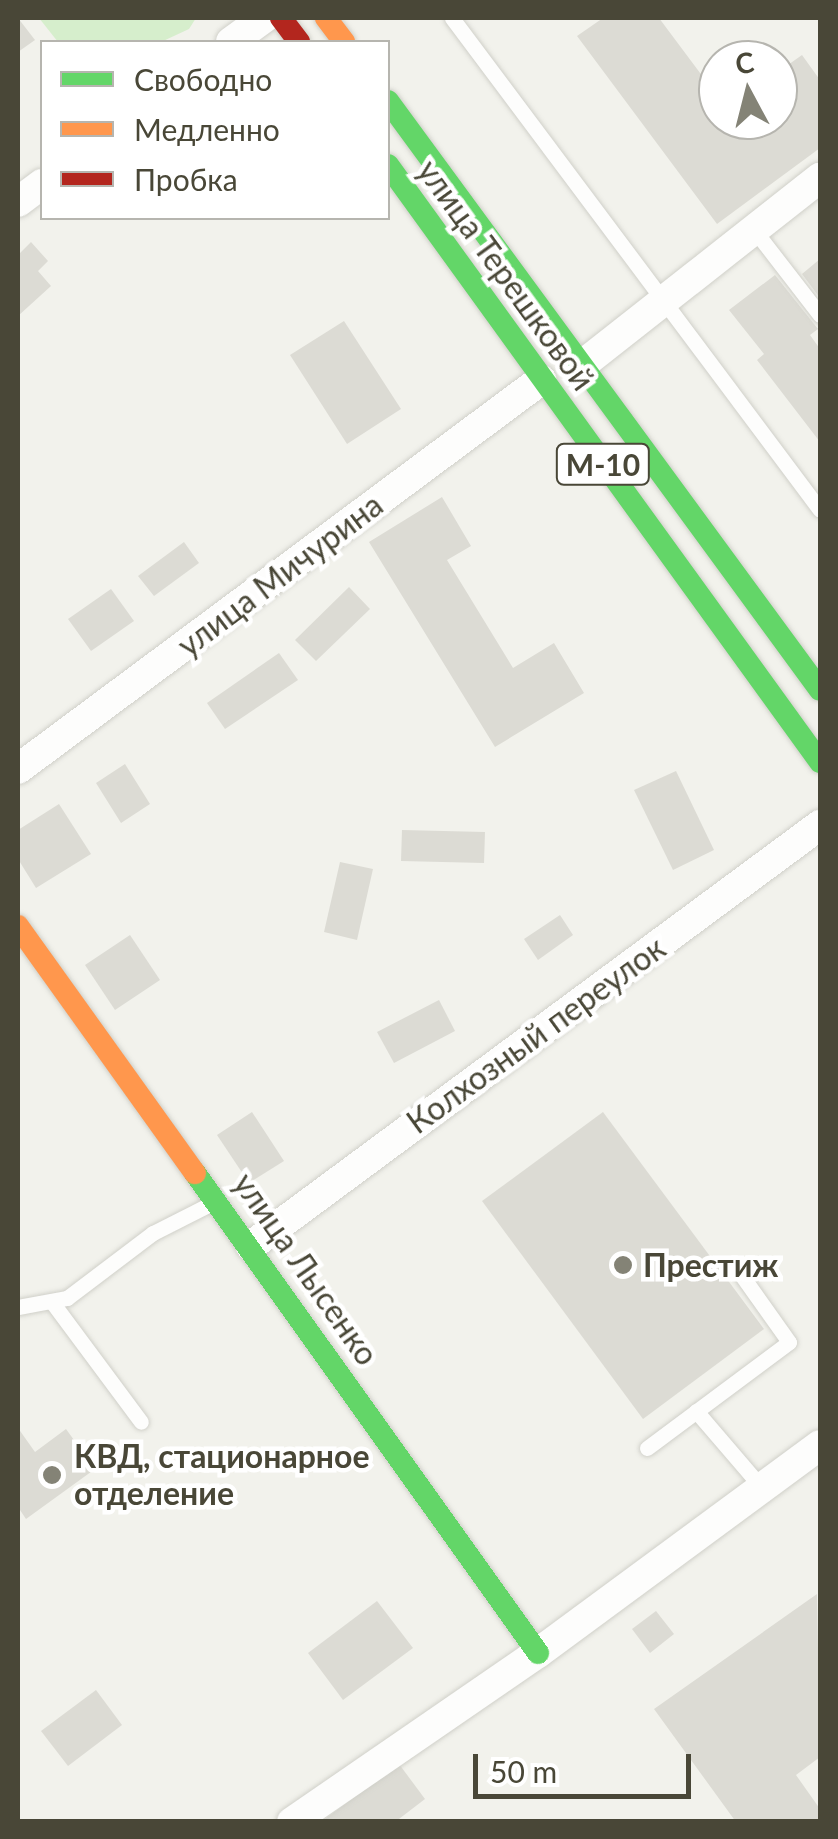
<!DOCTYPE html>
<meta charset="utf-8">
<style>
body{margin:0}
#map{position:relative;width:838px;height:1839px;overflow:hidden;background:#f2f2ec;font-family:Lato,sans-serif}
div>[style]{position:absolute}
.green>*{inset:0;background:#d6eecc}
.building>*{inset:0;background:#dcdbd4}
.roads{filter:drop-shadow(0 0 2px #d0d0c9) drop-shadow(0 0 2px #d0d0c9)}
.lane>*{height:15px;margin:-7.5px;padding:0 7.5px;transform-origin:7.5px;border-radius:7.5px;background:#fdfdfc}
.street>*{height:30px;margin:-15px;padding:0 15px;transform-origin:15px;border-radius:15px;background:#fdfdfc}
.fast>*{height:22px;margin:-11px;padding:0 11px;transform-origin:11px;border-radius:11px;background:#63d668}
.slow>*{height:22px;margin:-11px;padding:0 11px;transform-origin:11px;border-radius:11px;background:#ff974d}
.jam>*{height:22px;margin:-11px;padding:0 11px;transform-origin:11px;border-radius:11px;background:#b3261e}
.dots>*{width:28px;height:28px;translate:-50% -50%;box-sizing:border-box;border:5px solid #fff;border-radius:50%}
span{translate:-50% -50%;white-space:nowrap;text-align:center;line-height:1.15;-webkit-text-stroke:9px #fff;paint-order:stroke}
.shield-label span{padding:2px 8px;background:#fff;border:2px solid;border-radius:8px;-webkit-text-stroke-width:0}
.shield-label{font-size:30px;color:#494737;font-weight:700}
.street-label{font-size:32px;color:#494737}
.poi-label{font-size:32px;color:#494737;font-weight:700}
.left{translate:0 -50%;text-align:left}
.frame{position:absolute;inset:0;border:20px solid #494737;pointer-events:none}
.legend{position:absolute;left:40px;top:40px;width:350px;height:180px;box-sizing:border-box;background:#fff;border:2px solid #b6b5af;margin:0;padding:12px 18px;list-style:none;font-size:30px;color:#494737}
.legend li{display:flex;align-items:center;gap:20px;height:50px}
.legend b{width:50px;border:2px solid #b6b5af}
.north{position:absolute;left:698px;top:40px;width:100px;height:100px;box-sizing:border-box;background:#fff;border:2px solid #b6b5af;border-radius:50%;rotate:353deg;font-size:28px;font-weight:700;line-height:40px;text-align:center;color:#494737}
.north::after{content:'';display:block;margin:auto;width:35px;height:45px;background:#848376;clip-path:polygon(50% 0,100% 100%,50% 72%,0 100%)}
.scale{position:absolute;left:473px;top:1754px;width:218px;height:45px;box-sizing:border-box;border:5px solid #494737;border-top:0;padding-left:12px;font-size:30px;line-height:35px;white-space:nowrap;color:#494737;-webkit-text-stroke:8px #fff;paint-order:stroke}
</style>
<div id="map">
<div class="green">
<div style="clip-path:polygon(39px 18px,196px 18px,189px 29px,161px 42px,58px 42px)"></div>
</div>
<div class="building">
<div style="clip-path:polygon(18px 18px,35px 40px,18px 52px)"></div>
<div style="clip-path:polygon(603px 18px,659px 18px,718px 97px,718px 120px,778px 120px,778px 72px,802px 55px,820px 80px,820px 148px,717px 224px,577px 36px)"></div>
<div style="clip-path:polygon(31px 242px,48px 261px,38px 271px,51px 286px,18px 316px,18px 255px)"></div>
<div style="clip-path:polygon(820px 259px,820px 298px,802px 274px)"></div>
<div style="clip-path:polygon(775px 275px,818px 329px,810px 335px,820px 349px,820px 442px,757px 360px,764px 354px,729px 310px)"></div>
<div style="clip-path:polygon(344px 321px,401px 409px,347px 444px,290px 355px)"></div>
<div style="clip-path:polygon(442px 497px,471px 546px,447px 560px,513px 668px,554px 643px,584px 693px,495px 747px,369px 542px)"></div>
<div style="clip-path:polygon(184px 542px,199px 563px,154px 596px,138px 576px)"></div>
<div style="clip-path:polygon(349px 587px,370px 609px,316px 661px,295px 640px)"></div>
<div style="clip-path:polygon(111px 589px,134px 621px,91px 651px,68px 619px)"></div>
<div style="clip-path:polygon(279px 653px,298px 680px,225px 729px,207px 703px)"></div>
<div style="clip-path:polygon(125px 764px,150px 804px,121px 823px,96px 783px)"></div>
<div style="clip-path:polygon(676px 771px,714px 850px,673px 870px,634px 790px)"></div>
<div style="clip-path:polygon(59px 804px,91px 854px,36px 888px,18px 859px,18px 830px)"></div>
<div style="clip-path:polygon(402px 830px,485px 832px,484px 863px,401px 861px)"></div>
<div style="clip-path:polygon(340px 862px,373px 869px,357px 940px,324px 932px)"></div>
<div style="clip-path:polygon(560px 915px,573px 935px,538px 960px,524px 939px)"></div>
<div style="clip-path:polygon(130px 935px,160px 980px,115px 1010px,85px 965px)"></div>
<div style="clip-path:polygon(439px 1000px,455px 1031px,394px 1063px,377px 1032px)"></div>
<div style="clip-path:polygon(252px 1112px,284px 1161px,249px 1183px,217px 1135px)"></div>
<div style="clip-path:polygon(603px 1112px,764px 1329px,643px 1419px,482px 1201px)"></div>
<div style="clip-path:polygon(18px 1428px,35px 1452px,66px 1429px,95px 1469px,26px 1519px,18px 1507px)"></div>
<div style="clip-path:polygon(817px 1594px,820px 1757px,796px 1775px,820px 1809px,820px 1822px,736px 1822px,654px 1709px)"></div>
<div style="clip-path:polygon(377px 1601px,413px 1648px,343px 1700px,308px 1653px)"></div>
<div style="clip-path:polygon(656px 1611px,674px 1634px,650px 1653px,632px 1629px)"></div>
<div style="clip-path:polygon(96px 1690px,122px 1725px,68px 1766px,41px 1731px)"></div>
<div style="clip-path:polygon(399px 1764px,425px 1799px,395px 1822px,321px 1822px)"></div>
</div>
<div class="roads">
<div class="lane">
<div style="left:452px;top:18px;width:614px;rotate:53.2deg"></div>
<div style="left:755px;top:231px;width:106px;rotate:52.3deg"></div>
<div style="left:52px;top:1302px;width:149px;rotate:53.4deg"></div>
<div style="left:18px;top:1307px;width:50px;rotate:-10.4deg"></div>
<div style="left:67px;top:1298px;width:108px;rotate:-37.1deg"></div>
<div style="left:153px;top:1233px;width:68px;rotate:-26.9deg"></div>
<div style="left:696px;top:1411px;width:101px;rotate:49.4deg"></div>
<div style="left:647px;top:1448px;width:177px;rotate:-36.7deg"></div>
<div style="left:789px;top:1342px;width:85px;rotate:-125.4deg"></div>
</div>
<div class="street">
<div style="left:231px;top:42px;width:41px;rotate:-36deg"></div>
<div style="left:18px;top:202px;width:30px;rotate:-37deg"></div>
<div style="left:582px;top:365px;width:303px;rotate:-38.2deg"></div>
<div style="left:18px;top:769px;width:652px;rotate:-36.64deg"></div>
<div style="left:251px;top:1246px;width:708px;rotate:-36.5deg"></div>
<div style="left:292px;top:1822px;width:298px;rotate:-34.5deg"></div>
<div style="left:538px;top:1653px;width:350px;rotate:-36.4deg"></div>
</div>
<div class="fast">
<div style="left:388px;top:101px;width:730px;rotate:53.74deg"></div>
<div style="left:388px;top:165px;width:737px;rotate:54.11deg"></div>
<div style="left:195px;top:1173px;width:590px;rotate:54.45deg"></div>
</div>
<div class="slow">
<div style="left:326px;top:18px;width:30px;rotate:53deg"></div>
<div style="left:18px;top:926px;width:304px;rotate:54.4deg"></div>
</div>
<div class="jam">
<div style="left:281px;top:18px;width:30px;rotate:53deg"></div>
</div>
</div>
<div class="dots">
<div style="left:623px;top:1265px;background:#848376"></div>
<div style="left:52px;top:1475px;background:#848376"></div>
</div>
<div class="shield-label">
<span style="left:603px;top:464px">М-10</span>
</div>
<div class="street-label">
<span style="left:506px;top:275px;rotate:54deg">улица Терешковой</span>
<span style="left:280px;top:575px;rotate:-37deg">улица Мичурина</span>
<span style="left:536px;top:1035px;rotate:-36deg">Колхозный переулок</span>
<span style="left:306px;top:1269px;rotate:55deg">улица Лысенко</span>
</div>
<div class="poi-label">
<span class="left" style="left:643px;top:1265px">Престиж</span>
<span class="left" style="left:74px;top:1475px">КВД, стационарное<br>отделение</span>
</div>
<div class="frame"></div>
<ul class="legend">
<li><b style="height:12px;background:#63d668"></b>Свободно</li>
<li><b style="height:12px;background:#ff974d"></b>Медленно</li>
<li><b style="height:12px;background:#b3261e"></b>Пробка</li>
</ul>
<div class="north">С</div>
<div class="scale">50 m</div>
</div>
